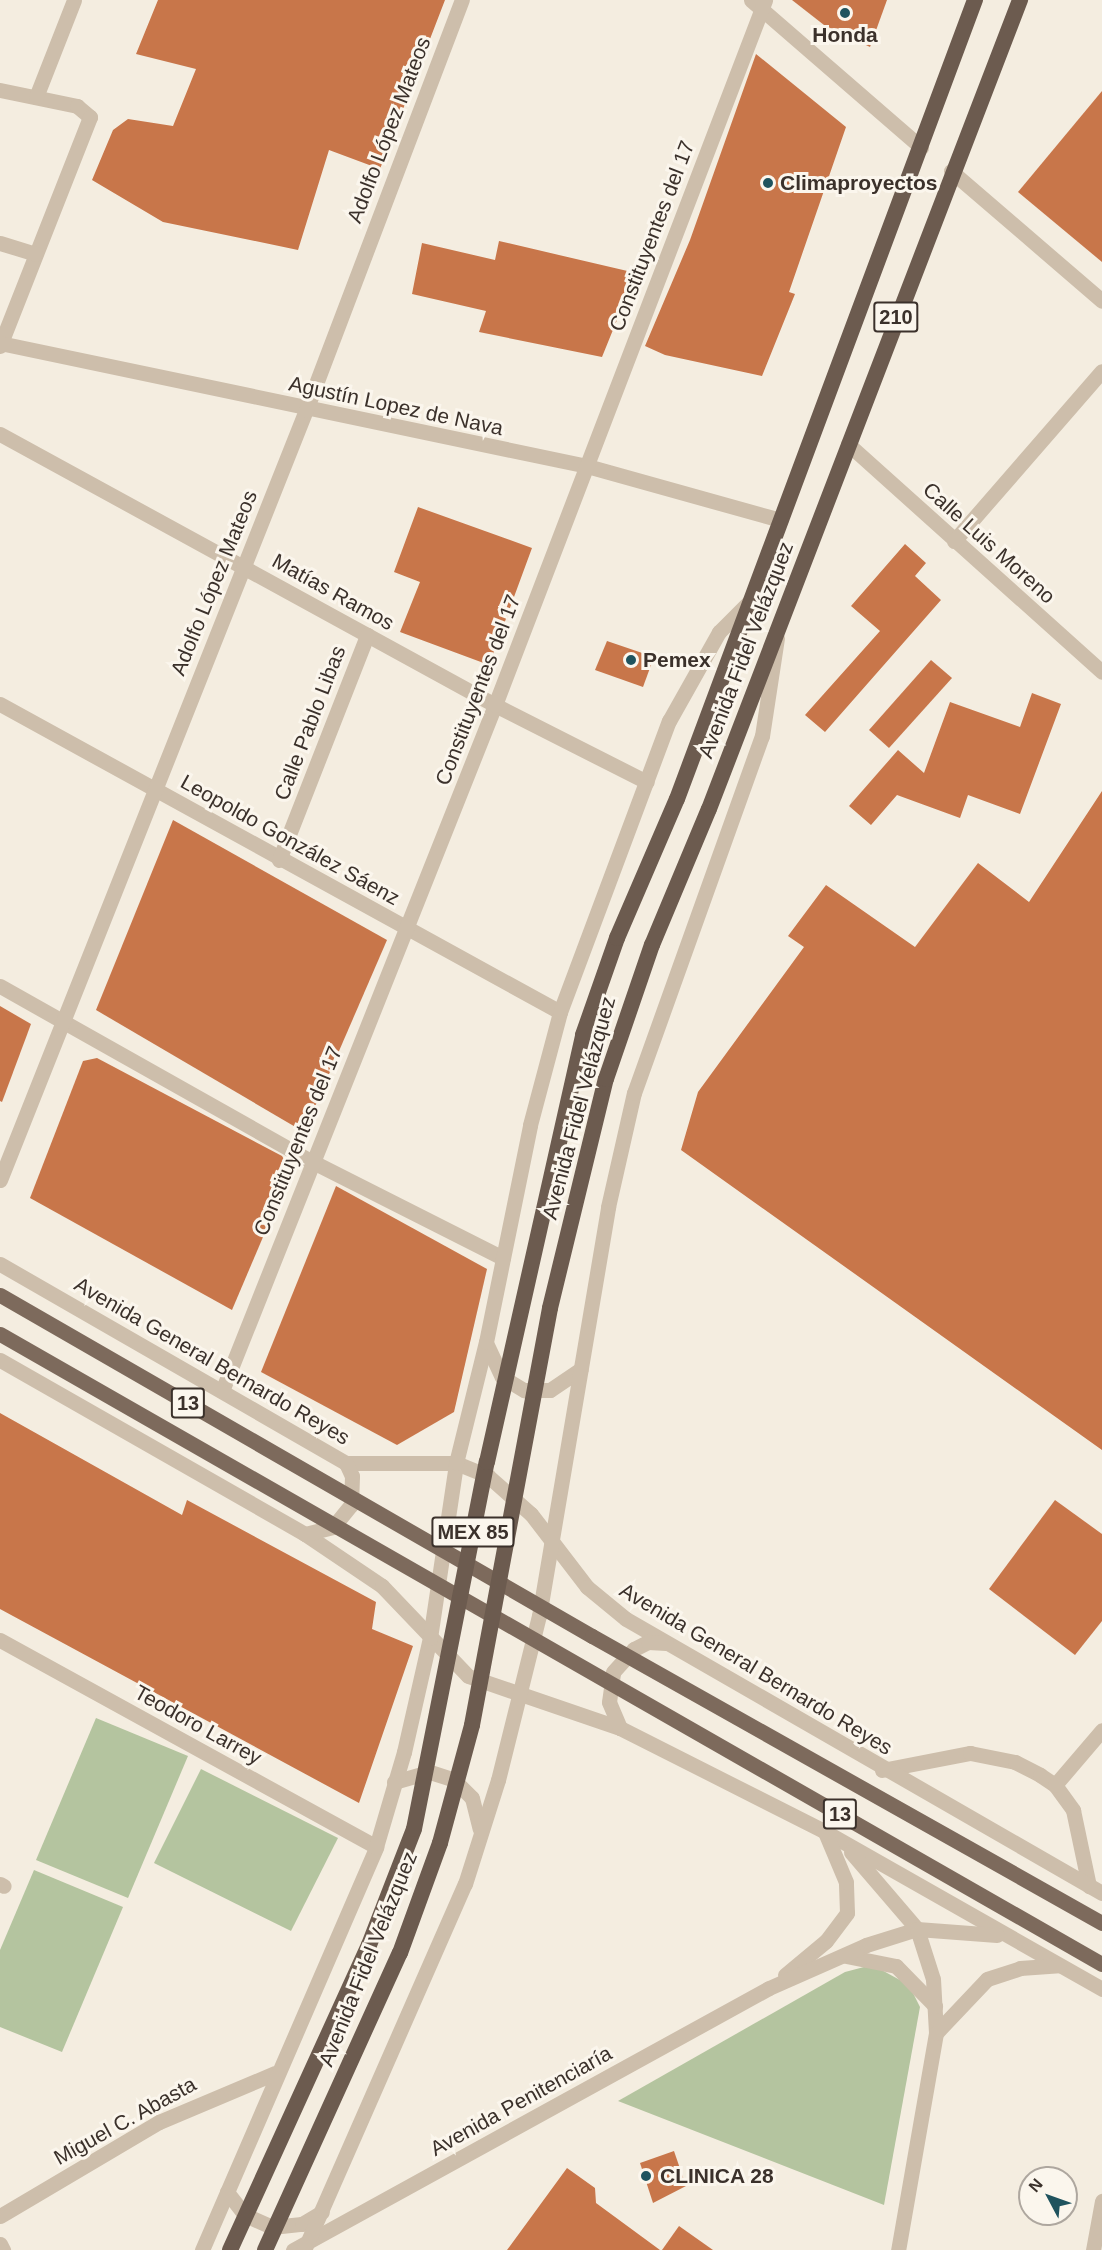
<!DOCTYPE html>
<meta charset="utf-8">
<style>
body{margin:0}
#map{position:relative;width:1102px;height:2250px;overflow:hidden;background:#f4ede0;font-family:Helvetica,sans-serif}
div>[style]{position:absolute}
.green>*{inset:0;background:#b4c49f}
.building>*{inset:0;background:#c8764a}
.minor>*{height:15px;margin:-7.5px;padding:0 7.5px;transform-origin:7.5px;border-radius:7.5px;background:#cdbeab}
.tertiary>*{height:15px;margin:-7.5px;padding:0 7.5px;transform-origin:7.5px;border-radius:7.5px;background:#cdbeab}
.trunk>*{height:16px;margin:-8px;padding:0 8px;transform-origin:8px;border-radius:8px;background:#6c5b4f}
.primary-bridge>*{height:15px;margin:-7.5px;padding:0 7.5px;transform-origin:7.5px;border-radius:7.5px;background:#7d6a5c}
.trunk-bridge>*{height:16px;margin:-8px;padding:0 8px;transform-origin:8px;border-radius:8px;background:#6c5b4f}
.dots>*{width:16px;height:16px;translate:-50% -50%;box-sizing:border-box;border:3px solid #fbf6ed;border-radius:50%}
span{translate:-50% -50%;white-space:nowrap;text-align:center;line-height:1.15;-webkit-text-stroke:6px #fbf6ed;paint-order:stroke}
.shield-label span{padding:2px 4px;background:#fbf6ed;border:2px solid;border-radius:4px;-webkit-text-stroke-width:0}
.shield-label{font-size:20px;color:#3b312b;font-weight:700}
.poi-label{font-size:21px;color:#3b312b;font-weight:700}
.left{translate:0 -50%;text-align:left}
.street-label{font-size:21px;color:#3b312b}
.north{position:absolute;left:1018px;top:2166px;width:60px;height:60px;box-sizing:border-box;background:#fbf6ed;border:2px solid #aea79f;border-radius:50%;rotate:311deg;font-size:16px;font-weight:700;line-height:24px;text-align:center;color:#3b312b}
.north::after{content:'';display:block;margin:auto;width:21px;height:27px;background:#1f535e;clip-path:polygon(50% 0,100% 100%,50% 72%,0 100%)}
</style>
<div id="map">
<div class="green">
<div style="clip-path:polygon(96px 1718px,188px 1756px,128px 1898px,36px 1860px)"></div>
<div style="clip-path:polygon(201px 1769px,338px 1838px,291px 1931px,154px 1863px)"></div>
<div style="clip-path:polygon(34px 1870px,123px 1907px,62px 2052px,0 2027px,0 1950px)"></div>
<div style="clip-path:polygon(864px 1967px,878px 1968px,909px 1985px,920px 2007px,884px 2205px,618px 2101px,845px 1972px)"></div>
</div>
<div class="building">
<div style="clip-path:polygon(158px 0,445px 0,380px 169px,329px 150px,298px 250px,163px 222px,92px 180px,113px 130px,128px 119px,173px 126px,196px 69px,136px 54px)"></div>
<div style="clip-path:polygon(792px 0,887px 0,870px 47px,824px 25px)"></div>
<div style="clip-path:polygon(756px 54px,846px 127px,789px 292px,795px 294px,762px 376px,665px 355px,645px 346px,690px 240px)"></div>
<div style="clip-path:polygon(1102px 91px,1102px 262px,1018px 192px)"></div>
<div style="clip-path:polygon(499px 241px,636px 273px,602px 357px,479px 332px,486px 311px,412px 294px,422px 243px,495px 260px)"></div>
<div style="clip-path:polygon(418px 507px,532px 548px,489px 665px,400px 632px,420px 582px,394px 572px)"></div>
<div style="clip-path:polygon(905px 544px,926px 563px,915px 576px,941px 600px,825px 732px,805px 715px,880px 631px,851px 606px)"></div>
<div style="clip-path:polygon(607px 641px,654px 657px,643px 687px,595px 670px)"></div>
<div style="clip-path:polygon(931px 660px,952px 678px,889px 748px,869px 730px)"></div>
<div style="clip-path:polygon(1032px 693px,1061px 704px,1020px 814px,968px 795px,960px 818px,897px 795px,871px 825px,849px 806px,898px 750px,924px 773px,950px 702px,1020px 727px)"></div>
<div style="clip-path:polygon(1102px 791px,1102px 1450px,681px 1150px,698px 1092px,804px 947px,788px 936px,826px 885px,915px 947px,978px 863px,1029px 902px)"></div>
<div style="clip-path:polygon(173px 820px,387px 940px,304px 1132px,96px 1010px)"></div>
<div style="clip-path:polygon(0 1006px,31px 1024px,2px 1102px,0 1101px)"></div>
<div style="clip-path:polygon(97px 1058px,282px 1156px,291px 1171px,232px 1310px,30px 1198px,83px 1061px)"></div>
<div style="clip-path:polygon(336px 1186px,487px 1269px,454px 1412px,397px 1445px,261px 1372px)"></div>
<div style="clip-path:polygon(0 1413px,182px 1515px,187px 1500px,376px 1602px,372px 1629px,413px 1646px,359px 1803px,0 1609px)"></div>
<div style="clip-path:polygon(1055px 1500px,1102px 1534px,1102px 1621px,1075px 1655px,989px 1589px)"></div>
<div style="clip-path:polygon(674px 2151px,686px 2186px,653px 2203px,640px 2163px)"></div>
<div style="clip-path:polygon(567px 2168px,595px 2188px,596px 2203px,660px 2250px,507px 2250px)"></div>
<div style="clip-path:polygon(679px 2226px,713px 2250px,662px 2250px)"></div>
</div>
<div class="minor">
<div style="left:751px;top:0;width:225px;rotate:40.9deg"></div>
<div style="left:0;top:90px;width:79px;rotate:11.7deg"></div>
<div style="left:77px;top:106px;width:17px;rotate:40deg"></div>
<div style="left:90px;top:117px;width:246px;rotate:111.5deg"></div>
<div style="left:36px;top:97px;width:104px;rotate:-68.6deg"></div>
<div style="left:951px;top:171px;width:199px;rotate:40.7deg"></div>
<div style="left:0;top:243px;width:37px;rotate:17deg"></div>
<div style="left:0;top:343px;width:600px;rotate:11.83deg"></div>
<div style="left:587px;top:466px;width:201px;rotate:15.6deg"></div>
<div style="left:0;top:434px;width:564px;rotate:28.7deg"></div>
<div style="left:495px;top:705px;width:170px;rotate:26.9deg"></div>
<div style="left:848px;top:444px;width:341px;rotate:41.9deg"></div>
<div style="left:954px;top:541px;width:225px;rotate:-49deg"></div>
<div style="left:0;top:704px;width:639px;rotate:28.81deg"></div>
<div style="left:279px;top:860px;width:242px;rotate:-68.6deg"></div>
<div style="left:0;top:986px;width:357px;rotate:29.4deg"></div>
<div style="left:311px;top:1161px;width:215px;rotate:26.8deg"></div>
<div style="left:0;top:1180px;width:829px;rotate:-68.33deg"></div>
<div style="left:306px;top:410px;width:439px;rotate:-69.2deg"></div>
<div style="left:222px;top:1391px;width:738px;rotate:-68.3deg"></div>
<div style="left:495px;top:705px;width:755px;rotate:-69.04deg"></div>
<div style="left:0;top:1640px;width:429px;rotate:28.8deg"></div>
<div style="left:882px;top:1770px;width:90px;rotate:-10.9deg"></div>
<div style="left:970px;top:1753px;width:46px;rotate:11.3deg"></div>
<div style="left:1015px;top:1762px;width:28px;rotate:27deg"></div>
<div style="left:1040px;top:1775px;width:18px;rotate:34deg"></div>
<div style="left:1055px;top:1785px;width:31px;rotate:54deg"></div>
<div style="left:1073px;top:1810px;width:78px;rotate:78.1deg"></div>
<div style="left:1055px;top:1785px;width:72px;rotate:-49.5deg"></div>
<div style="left:0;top:1884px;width:4px;rotate:27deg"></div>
<div style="left:0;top:2216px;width:185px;rotate:-30.6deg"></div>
<div style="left:159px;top:2122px;width:126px;rotate:-22.9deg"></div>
<div style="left:0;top:2244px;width:7px;rotate:63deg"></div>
<div style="left:1093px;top:2250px;width:50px;rotate:-79.6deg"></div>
</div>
<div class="tertiary">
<div style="left:0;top:1264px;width:399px;rotate:29.9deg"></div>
<div style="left:346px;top:1463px;width:110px"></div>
<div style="left:456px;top:1463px;width:35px;rotate:22deg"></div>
<div style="left:488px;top:1476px;width:57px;rotate:41.5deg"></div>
<div style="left:531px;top:1514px;width:92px;rotate:52.5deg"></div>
<div style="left:587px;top:1587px;width:50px;rotate:39.4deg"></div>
<div style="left:626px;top:1619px;width:549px;rotate:29.93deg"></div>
<div style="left:487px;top:1345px;width:35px;rotate:65deg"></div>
<div style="left:502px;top:1377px;width:26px;rotate:31deg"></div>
<div style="left:524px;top:1390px;width:26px"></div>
<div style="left:550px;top:1390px;width:37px;rotate:-34deg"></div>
<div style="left:0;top:1360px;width:351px;rotate:29.7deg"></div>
<div style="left:305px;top:1534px;width:93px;rotate:34deg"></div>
<div style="left:382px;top:1586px;width:124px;rotate:46.3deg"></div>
<div style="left:468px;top:1676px;width:161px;rotate:18.9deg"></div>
<div style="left:620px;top:1728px;width:229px;rotate:26.8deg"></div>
<div style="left:824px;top:1831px;width:320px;rotate:29.6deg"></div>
<div style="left:305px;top:1534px;width:29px;rotate:-14deg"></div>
<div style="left:333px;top:1527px;width:28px;rotate:-51deg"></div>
<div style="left:351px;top:1505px;width:29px;rotate:-88deg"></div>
<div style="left:352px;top:1476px;width:14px;rotate:-115deg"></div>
<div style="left:620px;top:1728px;width:28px;rotate:-113deg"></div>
<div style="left:609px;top:1702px;width:30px;rotate:-82deg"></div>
<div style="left:613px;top:1672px;width:31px;rotate:-48deg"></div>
<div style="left:634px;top:1649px;width:16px;rotate:-27deg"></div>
<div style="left:648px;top:1642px;width:18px;rotate:3deg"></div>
<div style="left:394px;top:1782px;width:37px;rotate:-16deg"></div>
<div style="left:430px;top:1772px;width:25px;rotate:18deg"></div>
<div style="left:454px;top:1780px;width:25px;rotate:45deg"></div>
<div style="left:472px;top:1798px;width:32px;rotate:76deg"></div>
<div style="left:851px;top:1852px;width:101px;rotate:49.4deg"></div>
<div style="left:917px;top:1929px;width:52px;rotate:72.3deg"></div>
<div style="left:933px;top:1979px;width:54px;rotate:86.8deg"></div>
<div style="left:936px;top:2033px;width:220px;rotate:99.9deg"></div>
<div style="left:846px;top:1956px;width:51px;rotate:11.3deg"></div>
<div style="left:896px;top:1966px;width:56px;rotate:45.7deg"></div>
<div style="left:785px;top:1975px;width:53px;rotate:-39.7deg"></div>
<div style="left:826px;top:1941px;width:35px;rotate:-53deg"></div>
<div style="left:847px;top:1913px;width:31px;rotate:-92deg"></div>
<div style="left:846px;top:1882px;width:54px;rotate:-112.8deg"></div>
<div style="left:936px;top:2033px;width:74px;rotate:-46.6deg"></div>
<div style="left:987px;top:1979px;width:35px;rotate:-18deg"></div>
<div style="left:1020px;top:1968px;width:39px;rotate:-4deg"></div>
<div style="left:227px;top:2192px;width:29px;rotate:52deg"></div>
<div style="left:245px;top:2215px;width:30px;rotate:24deg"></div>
<div style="left:272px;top:2227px;width:30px;rotate:-6deg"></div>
<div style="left:302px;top:2224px;width:23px;rotate:-31deg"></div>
<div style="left:202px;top:2250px;width:439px;rotate:-66.6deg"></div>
<div style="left:376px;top:1847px;width:99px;rotate:-73.6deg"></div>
<div style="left:404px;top:1752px;width:117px;rotate:-77.2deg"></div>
<div style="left:430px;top:1638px;width:177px;rotate:-81.5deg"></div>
<div style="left:456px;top:1463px;width:125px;rotate:-76.1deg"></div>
<div style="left:486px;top:1342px;width:221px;rotate:-78.5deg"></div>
<div style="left:530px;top:1125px;width:117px;rotate:-75.1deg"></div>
<div style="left:560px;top:1012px;width:311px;rotate:-69.5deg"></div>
<div style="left:669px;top:721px;width:102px;rotate:-60.7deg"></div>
<div style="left:719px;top:632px;width:47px;rotate:-45deg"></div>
<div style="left:293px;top:2250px;width:543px;rotate:-28.83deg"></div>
<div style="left:769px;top:1988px;width:106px;rotate:-23.9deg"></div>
<div style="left:866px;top:1945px;width:53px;rotate:-17.4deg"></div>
<div style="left:917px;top:1929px;width:80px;rotate:4.3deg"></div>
<div style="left:304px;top:2250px;width:400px;rotate:-66.3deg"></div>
<div style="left:465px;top:1884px;width:109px;rotate:-72.4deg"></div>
<div style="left:498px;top:1780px;width:169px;rotate:-76deg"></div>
<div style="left:539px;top:1616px;width:415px;rotate:-80.4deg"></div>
<div style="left:608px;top:1207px;width:117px;rotate:-77.2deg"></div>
<div style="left:634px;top:1093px;width:379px;rotate:-70.3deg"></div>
<div style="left:762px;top:736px;width:99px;rotate:-81.3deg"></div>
</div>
<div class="trunk">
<div style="left:677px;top:799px;width:853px;rotate:-69.55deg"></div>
<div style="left:709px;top:809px;width:867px;rotate:-68.97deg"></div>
</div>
<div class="primary-bridge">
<div style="left:0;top:1295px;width:683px;rotate:29.94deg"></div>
<div style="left:592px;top:1636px;width:585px;rotate:29.37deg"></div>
<div style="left:0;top:1334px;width:1269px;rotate:29.76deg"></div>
</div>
<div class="trunk-bridge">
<div style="left:230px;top:2250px;width:335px;rotate:-65.5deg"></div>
<div style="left:369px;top:1945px;width:124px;rotate:-68.8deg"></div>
<div style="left:414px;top:1829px;width:374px;rotate:-78.8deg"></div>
<div style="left:487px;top:1462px;width:438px;rotate:-77.3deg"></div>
<div style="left:583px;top:1035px;width:103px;rotate:-70.7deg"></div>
<div style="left:617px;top:938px;width:151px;rotate:-66.7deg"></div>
<div style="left:265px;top:2250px;width:326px;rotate:-65.6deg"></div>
<div style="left:400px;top:1953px;width:117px;rotate:-70deg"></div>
<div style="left:440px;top:1843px;width:122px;rotate:-74.8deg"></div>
<div style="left:472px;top:1725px;width:424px;rotate:-79.4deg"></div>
<div style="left:550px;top:1308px;width:236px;rotate:-76.3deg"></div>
<div style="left:606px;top:1079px;width:142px;rotate:-71.1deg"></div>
<div style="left:652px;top:945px;width:147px;rotate:-67.3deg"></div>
</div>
<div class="dots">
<div style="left:845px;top:13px;background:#1f535e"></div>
<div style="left:768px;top:183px;background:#1f535e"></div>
<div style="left:631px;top:660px;background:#1f535e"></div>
<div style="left:646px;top:2176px;background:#1f535e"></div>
</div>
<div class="shield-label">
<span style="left:896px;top:317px">210</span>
<span style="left:188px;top:1403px">13</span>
<span style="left:473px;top:1532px">MEX 85</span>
<span style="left:840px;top:1814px">13</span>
</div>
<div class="poi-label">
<span style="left:845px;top:35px">Honda</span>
<span class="left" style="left:780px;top:183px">Climaproyectos</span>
<span class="left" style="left:643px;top:660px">Pemex</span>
<span class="left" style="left:660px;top:2176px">CLINICA 28</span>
</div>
<div class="street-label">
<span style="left:389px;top:130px;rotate:-69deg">Adolfo López Mateos</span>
<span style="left:652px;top:236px;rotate:-69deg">Constituyentes del 17</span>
<span style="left:396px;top:406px;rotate:12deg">Agustín Lopez de Nava</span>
<span style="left:989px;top:543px;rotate:42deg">Calle Luis Moreno</span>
<span style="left:214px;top:583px;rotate:-68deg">Adolfo López Mateos</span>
<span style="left:333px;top:592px;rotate:29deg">Matías Ramos</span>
<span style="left:746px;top:650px;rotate:-69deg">Avenida Fidel Velázquez</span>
<span style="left:478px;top:690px;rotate:-69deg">Constituyentes del 17</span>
<span style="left:310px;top:723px;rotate:-69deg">Calle Pablo Libas</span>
<span style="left:290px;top:840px;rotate:29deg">Leopoldo González Sáenz</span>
<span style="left:579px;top:1108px;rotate:-75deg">Avenida Fidel Velázquez</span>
<span style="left:298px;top:1141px;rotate:-68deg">Constituyentes del 17</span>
<span style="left:212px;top:1361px;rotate:30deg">Avenida General Bernardo Reyes</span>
<span style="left:756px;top:1669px;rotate:31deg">Avenida General Bernardo Reyes</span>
<span style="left:198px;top:1725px;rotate:29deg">Teodoro Larrey</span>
<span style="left:368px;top:1959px;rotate:-68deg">Avenida Fidel Velázquez</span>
<span style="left:521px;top:2101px;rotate:-29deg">Avenida Penitenciaría</span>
<span style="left:125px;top:2121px;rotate:-29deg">Miguel C. Abasta</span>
</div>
<div class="north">N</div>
</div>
